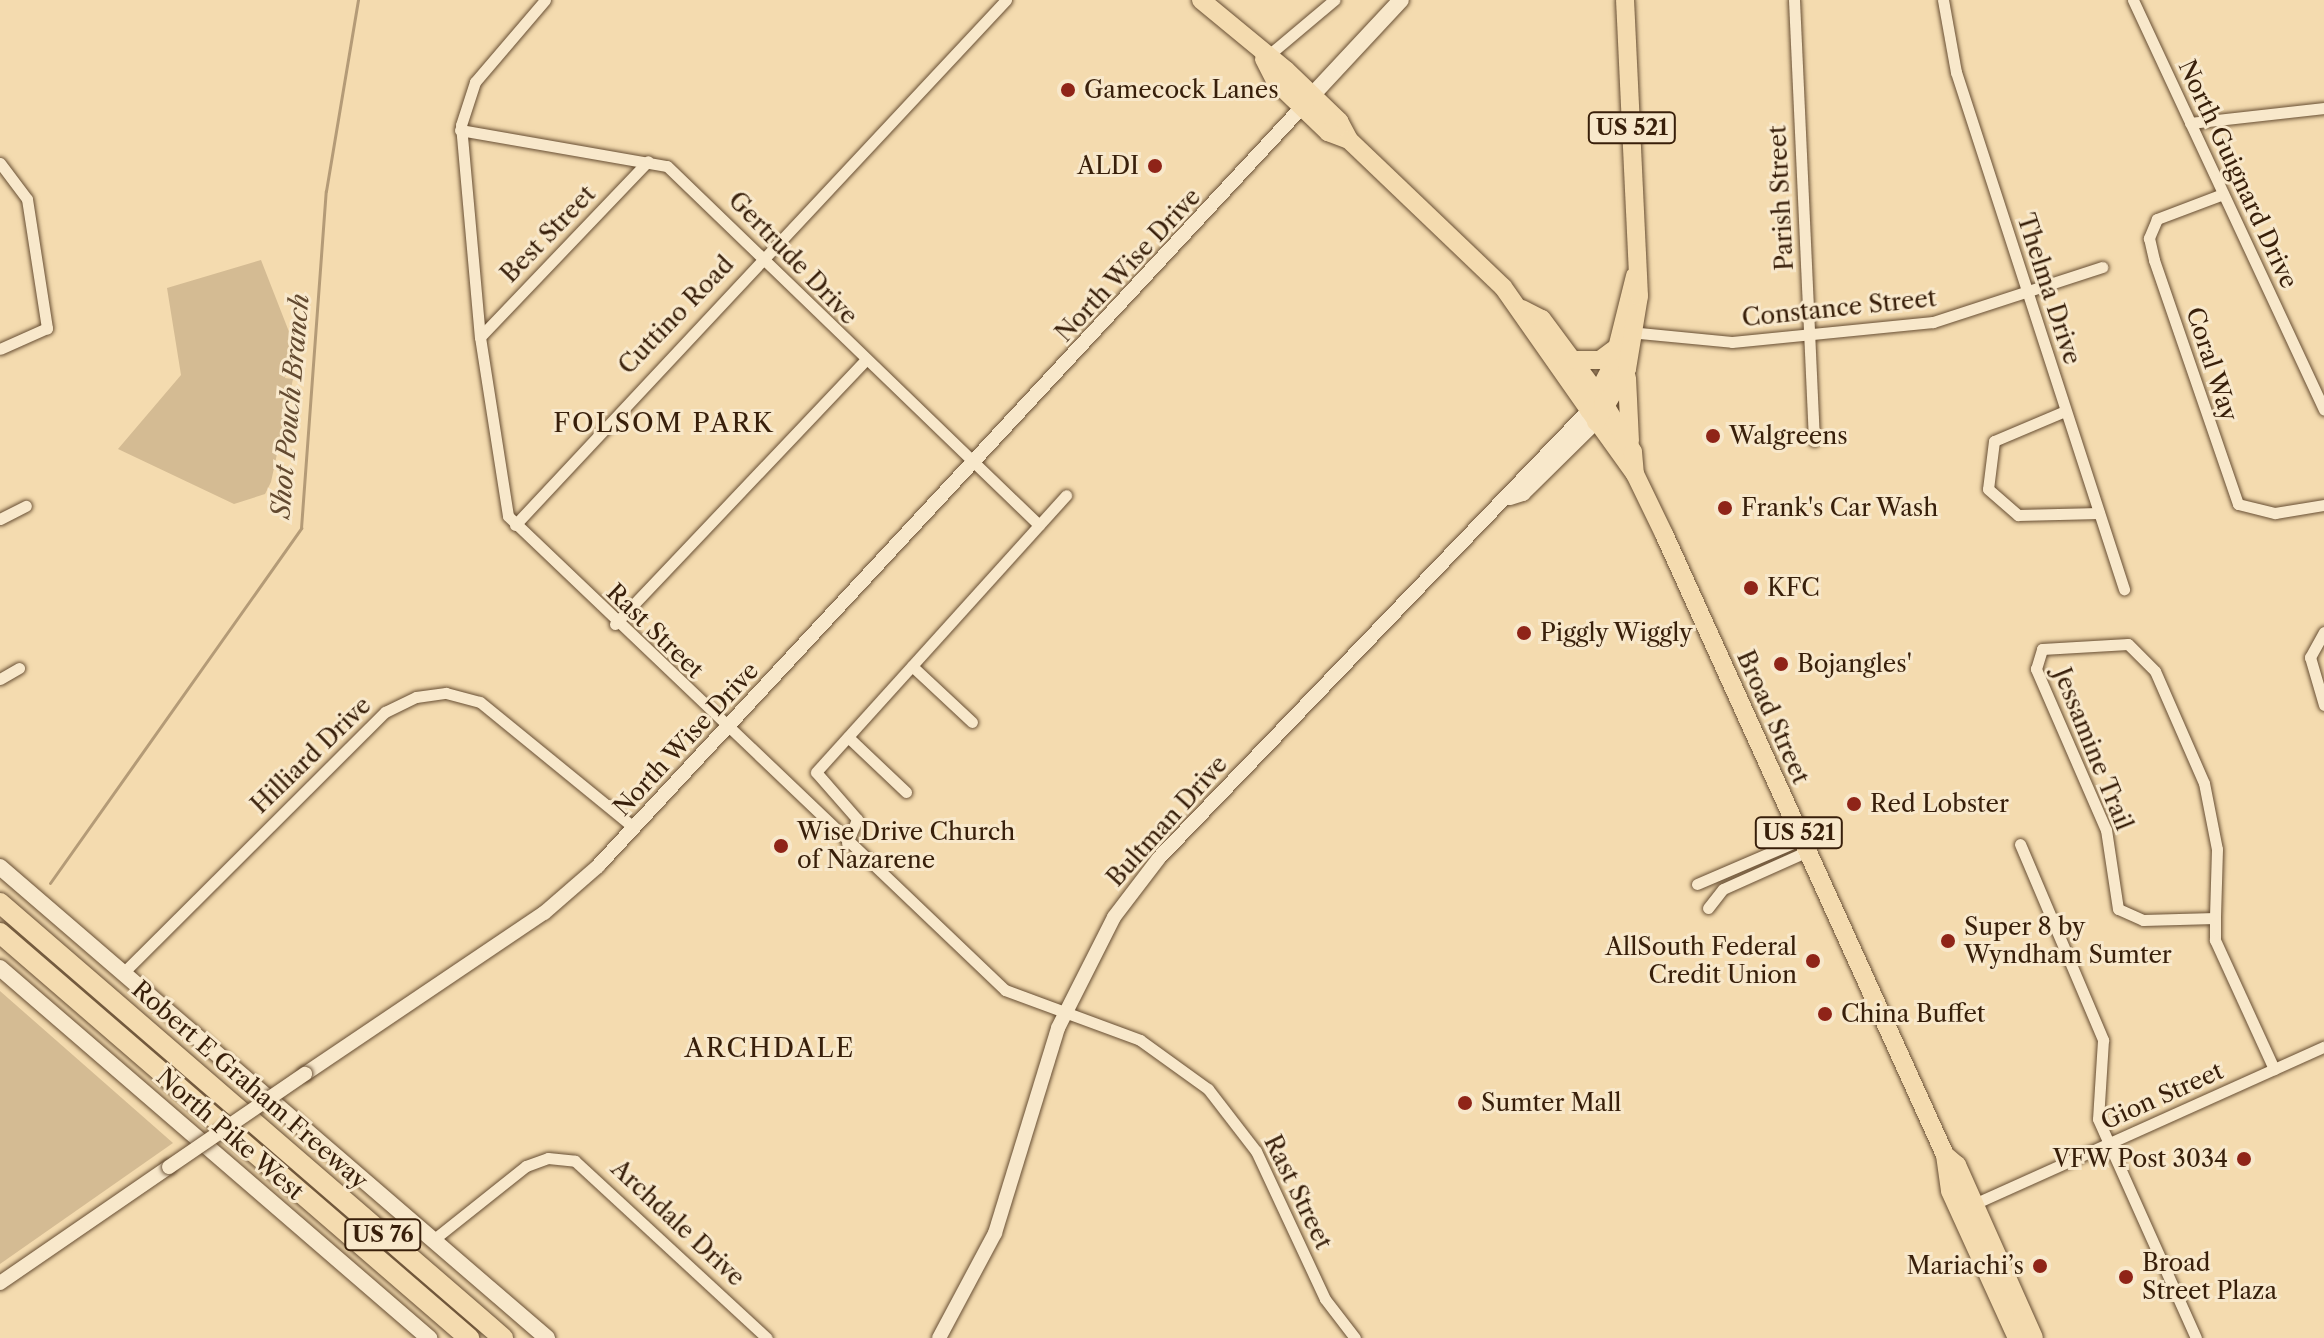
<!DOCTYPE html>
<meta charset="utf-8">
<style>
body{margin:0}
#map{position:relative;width:2324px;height:1338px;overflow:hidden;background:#f4dbaf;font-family:"Libre Caslon Text",serif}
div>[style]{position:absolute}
.green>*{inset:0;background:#d4bb93}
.stream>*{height:3px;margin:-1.5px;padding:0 1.5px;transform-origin:1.5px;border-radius:1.5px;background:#b49b77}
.roads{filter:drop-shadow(0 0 2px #674e33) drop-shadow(0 0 2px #674e33)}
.minor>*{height:11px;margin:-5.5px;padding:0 5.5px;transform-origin:5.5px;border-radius:5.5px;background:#f8e8cb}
.tertiary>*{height:14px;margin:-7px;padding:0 7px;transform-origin:7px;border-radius:7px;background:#f8e8cb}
.secondary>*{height:16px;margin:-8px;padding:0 8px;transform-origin:8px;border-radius:8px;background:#f8e8cb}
.primary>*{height:18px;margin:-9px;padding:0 9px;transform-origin:9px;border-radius:9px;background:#f4dbaf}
.trunk>*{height:18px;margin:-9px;padding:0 9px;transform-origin:9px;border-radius:9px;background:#f4dbaf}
.motorway>*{height:20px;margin:-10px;padding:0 10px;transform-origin:10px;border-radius:10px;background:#f4dbaf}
.bridges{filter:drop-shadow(0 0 2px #674e33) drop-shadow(0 0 2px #674e33)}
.tertiary-bridge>*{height:14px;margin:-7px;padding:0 7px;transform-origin:7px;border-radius:7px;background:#f8e8cb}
.dots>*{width:22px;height:22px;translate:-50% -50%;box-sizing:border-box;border:4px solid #f8e8cb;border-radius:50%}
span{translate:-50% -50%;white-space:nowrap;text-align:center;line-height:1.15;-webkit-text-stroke:6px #f8e8cb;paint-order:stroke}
.shield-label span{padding:2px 6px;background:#f8e8cb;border:2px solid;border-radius:6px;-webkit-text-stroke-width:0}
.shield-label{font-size:22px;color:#381f0a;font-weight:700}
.poi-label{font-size:24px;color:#381f0a}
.left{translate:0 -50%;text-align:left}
.right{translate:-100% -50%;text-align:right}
.street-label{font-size:24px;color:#381f0a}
.water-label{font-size:26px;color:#634a30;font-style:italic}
.neighbourhood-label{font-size:26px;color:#381f0a;letter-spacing:2px}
</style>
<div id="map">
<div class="green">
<div style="clip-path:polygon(261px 260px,293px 342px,285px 378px,293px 379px,271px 482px,265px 494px,234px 504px,118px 449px,181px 375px,167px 288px)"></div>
<div style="clip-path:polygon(0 991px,173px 1143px,0 1264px)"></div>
</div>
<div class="stream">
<div style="left:50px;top:883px;width:435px;rotate:-54.7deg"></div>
<div style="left:301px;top:528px;width:338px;rotate:-85.8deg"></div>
<div style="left:326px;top:191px;width:194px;rotate:-80.5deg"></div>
</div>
<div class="roads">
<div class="minor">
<div style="left:545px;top:0;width:108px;rotate:130.5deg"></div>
<div style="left:475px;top:82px;width:45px;rotate:108deg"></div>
<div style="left:461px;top:125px;width:213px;rotate:84.9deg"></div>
<div style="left:480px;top:337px;width:181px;rotate:81.1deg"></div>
<div style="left:508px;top:516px;width:687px;rotate:43.64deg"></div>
<div style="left:1005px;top:990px;width:144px;rotate:20.3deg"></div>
<div style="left:1140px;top:1040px;width:84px;rotate:35.8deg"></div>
<div style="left:1208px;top:1089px;width:78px;rotate:52.3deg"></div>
<div style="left:1256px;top:1151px;width:163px;rotate:65deg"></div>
<div style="left:1325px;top:1299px;width:49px;rotate:52.4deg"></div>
<div style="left:1794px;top:0;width:441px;rotate:87.4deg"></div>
<div style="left:1943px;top:0;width:73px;rotate:79.8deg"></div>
<div style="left:1956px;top:72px;width:544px;rotate:72deg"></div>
<div style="left:2133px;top:0;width:452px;rotate:65deg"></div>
<div style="left:1264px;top:59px;width:92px;rotate:-40.1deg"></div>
<div style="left:2190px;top:123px;width:135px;rotate:-6.4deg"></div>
<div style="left:460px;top:130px;width:210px;rotate:9.9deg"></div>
<div style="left:667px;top:166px;width:517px;rotate:43.98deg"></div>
<div style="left:0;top:163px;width:45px;rotate:53.1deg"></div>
<div style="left:27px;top:199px;width:131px;rotate:81.2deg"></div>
<div style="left:47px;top:328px;width:51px;rotate:155.9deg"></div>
<div style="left:2223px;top:194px;width:71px;rotate:159.3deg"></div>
<div style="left:2157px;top:219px;width:21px;rotate:113deg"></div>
<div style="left:2149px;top:238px;width:23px;rotate:77deg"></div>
<div style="left:2154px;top:260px;width:258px;rotate:71deg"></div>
<div style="left:2238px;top:504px;width:38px;rotate:14deg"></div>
<div style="left:2275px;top:513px;width:50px;rotate:-9.3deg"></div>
<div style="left:1629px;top:332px;width:103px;rotate:5.5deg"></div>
<div style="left:1732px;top:342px;width:202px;rotate:-5.7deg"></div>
<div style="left:1933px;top:322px;width:178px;rotate:-18deg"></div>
<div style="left:480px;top:337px;width:243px;rotate:-46.3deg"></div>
<div style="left:2065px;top:411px;width:77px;rotate:157.1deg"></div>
<div style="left:1994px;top:441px;width:48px;rotate:97.1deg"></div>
<div style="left:1988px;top:489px;width:40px;rotate:41deg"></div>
<div style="left:2018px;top:515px;width:81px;rotate:-1.4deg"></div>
<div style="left:0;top:519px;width:29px;rotate:-27deg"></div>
<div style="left:515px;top:525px;width:719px;rotate:-46.92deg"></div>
<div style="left:615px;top:624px;width:361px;rotate:-46.5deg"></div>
<div style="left:2324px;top:632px;width:29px;rotate:119deg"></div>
<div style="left:2310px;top:657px;width:50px;rotate:73.7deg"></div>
<div style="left:2128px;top:644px;width:38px;rotate:45deg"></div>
<div style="left:2155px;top:671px;width:122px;rotate:66.4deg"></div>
<div style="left:2204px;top:783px;width:67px;rotate:78.9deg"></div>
<div style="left:2217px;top:849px;width:69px;rotate:91.7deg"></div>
<div style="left:2215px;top:918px;width:72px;rotate:178.4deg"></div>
<div style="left:2143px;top:920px;width:27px;rotate:-156deg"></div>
<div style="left:2118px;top:909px;width:80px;rotate:-98.6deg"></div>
<div style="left:2106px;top:830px;width:176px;rotate:-113.5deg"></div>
<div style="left:2036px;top:669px;width:21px;rotate:-73deg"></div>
<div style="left:2042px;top:649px;width:86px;rotate:-3.3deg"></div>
<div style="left:912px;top:666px;width:82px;rotate:43deg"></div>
<div style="left:0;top:679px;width:22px;rotate:-30deg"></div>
<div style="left:848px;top:737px;width:80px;rotate:43.5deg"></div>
<div style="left:847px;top:843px;width:26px;rotate:-67deg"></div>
<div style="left:857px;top:819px;width:62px;rotate:-131.1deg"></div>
<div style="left:816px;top:772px;width:373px;rotate:-47.9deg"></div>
<div style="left:2020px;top:844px;width:213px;rotate:67deg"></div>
<div style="left:2103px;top:1040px;width:79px;rotate:93.6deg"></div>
<div style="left:2098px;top:1119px;width:240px;rotate:65.9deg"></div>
<div style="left:1697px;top:884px;width:114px;rotate:-23.2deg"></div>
<div style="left:1708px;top:908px;width:24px;rotate:-52deg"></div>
<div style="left:1723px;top:889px;width:93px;rotate:-24.1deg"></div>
<div style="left:2215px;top:918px;width:22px;rotate:90deg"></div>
<div style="left:2215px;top:940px;width:142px;rotate:65.4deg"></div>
<div style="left:123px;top:973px;width:370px;rotate:-44.9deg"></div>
<div style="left:385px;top:712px;width:34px;rotate:-26deg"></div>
<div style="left:416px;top:697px;width:30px;rotate:-8deg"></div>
<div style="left:446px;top:693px;width:35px;rotate:15deg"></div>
<div style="left:480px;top:702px;width:198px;rotate:39.2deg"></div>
<div style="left:1974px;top:1204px;width:384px;rotate:-24.2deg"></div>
<div style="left:433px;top:1240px;width:119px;rotate:-38.5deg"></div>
<div style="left:526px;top:1166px;width:23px;rotate:-20deg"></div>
<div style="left:548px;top:1158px;width:27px;rotate:6deg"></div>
<div style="left:575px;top:1161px;width:261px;rotate:42.7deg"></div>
</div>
<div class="tertiary">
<div style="left:1510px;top:498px;width:14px;rotate:-17deg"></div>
<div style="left:1523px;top:494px;width:103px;rotate:-44.6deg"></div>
<div style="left:305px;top:1074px;width:288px;rotate:-34deg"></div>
<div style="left:544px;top:913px;width:72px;rotate:-41deg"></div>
<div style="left:598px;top:866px;width:1035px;rotate:-47.15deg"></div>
<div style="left:0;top:1283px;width:205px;rotate:-34.5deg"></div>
<div style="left:939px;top:1338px;width:119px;rotate:-61.9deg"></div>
<div style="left:995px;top:1233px;width:214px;rotate:-72.9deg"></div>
<div style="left:1058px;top:1028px;width:124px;rotate:-63.2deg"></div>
<div style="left:1114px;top:917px;width:74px;rotate:-52.7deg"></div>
<div style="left:1159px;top:858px;width:621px;rotate:-46.17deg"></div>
</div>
<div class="secondary">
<div style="left:1304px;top:104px;width:142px;rotate:-47deg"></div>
<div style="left:0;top:867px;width:722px;rotate:40.73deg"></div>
<div style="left:0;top:968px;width:567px;rotate:40.78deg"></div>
</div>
<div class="primary">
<div style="left:1201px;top:0;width:110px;rotate:39.5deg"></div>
<div style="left:1286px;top:70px;width:74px;rotate:43.9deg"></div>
<div style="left:1339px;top:121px;width:21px;rotate:62deg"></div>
<div style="left:1264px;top:59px;width:25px;rotate:63deg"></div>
<div style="left:1275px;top:81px;width:74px;rotate:43.9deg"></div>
<div style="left:1328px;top:132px;width:22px;rotate:21deg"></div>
<div style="left:1349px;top:140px;width:213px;rotate:43.7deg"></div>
<div style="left:1503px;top:287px;width:150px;rotate:55deg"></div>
<div style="left:1522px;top:309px;width:22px;rotate:27deg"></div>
<div style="left:1542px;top:319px;width:96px;rotate:53.5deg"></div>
</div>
<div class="trunk">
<div style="left:1635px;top:276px;width:91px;rotate:104deg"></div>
<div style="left:1613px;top:364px;width:52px;rotate:117.6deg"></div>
<div style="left:1589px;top:410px;width:79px;rotate:54.3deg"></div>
<div style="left:1635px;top:474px;width:67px;rotate:64.2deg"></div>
<div style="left:1664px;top:534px;width:682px;rotate:65.65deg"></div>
<div style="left:1945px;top:1155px;width:36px;rotate:82deg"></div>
<div style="left:1950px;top:1191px;width:162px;rotate:65.5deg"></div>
<div style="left:1574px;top:360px;width:26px"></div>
<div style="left:1600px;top:360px;width:21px;rotate:-37deg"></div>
<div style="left:1627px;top:378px;width:63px;rotate:87.3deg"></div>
<div style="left:1603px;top:402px;width:58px;rotate:59deg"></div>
<div style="left:1633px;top:452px;width:22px;rotate:85deg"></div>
<div style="left:1596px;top:422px;width:61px;rotate:-59.7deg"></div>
<div style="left:1627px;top:369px;width:74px;rotate:-80.7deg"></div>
<div style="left:1639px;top:296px;width:296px;rotate:-92.7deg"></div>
<div style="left:1945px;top:1155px;width:16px;rotate:40deg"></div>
<div style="left:1957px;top:1165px;width:189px;rotate:66deg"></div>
</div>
<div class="motorway">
<div style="left:0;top:903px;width:665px;rotate:40.85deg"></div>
<div style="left:0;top:933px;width:620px;rotate:40.81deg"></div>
</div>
</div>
<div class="bridges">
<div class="tertiary-bridge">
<div style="left:169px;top:1167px;width:165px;rotate:-34.4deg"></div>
</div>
</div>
<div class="dots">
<div style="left:1068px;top:90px;background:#8f2418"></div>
<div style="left:1155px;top:166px;background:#8f2418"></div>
<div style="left:1713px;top:436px;background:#8f2418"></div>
<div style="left:1725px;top:508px;background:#8f2418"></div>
<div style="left:1751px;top:588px;background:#8f2418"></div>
<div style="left:1524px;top:633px;background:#8f2418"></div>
<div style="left:1781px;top:664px;background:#8f2418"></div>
<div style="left:1854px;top:804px;background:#8f2418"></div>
<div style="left:781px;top:846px;background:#8f2418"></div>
<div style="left:1948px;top:941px;background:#8f2418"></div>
<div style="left:1813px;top:961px;background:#8f2418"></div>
<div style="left:1825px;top:1014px;background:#8f2418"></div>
<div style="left:1465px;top:1103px;background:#8f2418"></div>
<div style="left:2244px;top:1159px;background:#8f2418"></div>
<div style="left:2040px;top:1266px;background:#8f2418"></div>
<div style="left:2126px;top:1277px;background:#8f2418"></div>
</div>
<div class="shield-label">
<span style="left:1632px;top:128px">US 521</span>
<span style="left:1799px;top:833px">US 521</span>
<span style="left:383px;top:1235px">US 76</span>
</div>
<div class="poi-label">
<span class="left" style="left:1084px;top:90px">Gamecock Lanes</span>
<span class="right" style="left:1139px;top:166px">ALDI</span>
<span class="left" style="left:1729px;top:436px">Walgreens</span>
<span class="left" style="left:1741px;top:508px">Frank's Car Wash</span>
<span class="left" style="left:1767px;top:588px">KFC</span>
<span class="left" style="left:1540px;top:633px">Piggly Wiggly</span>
<span class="left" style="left:1797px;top:664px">Bojangles'</span>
<span class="left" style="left:1870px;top:804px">Red Lobster</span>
<span class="left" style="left:797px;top:846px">Wise Drive Church<br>of Nazarene</span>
<span class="left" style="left:1964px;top:941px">Super 8 by<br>Wyndham Sumter</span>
<span class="right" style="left:1797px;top:961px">AllSouth Federal<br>Credit Union</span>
<span class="left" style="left:1841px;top:1014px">China Buffet</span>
<span class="left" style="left:1481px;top:1103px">Sumter Mall</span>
<span class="right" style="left:2228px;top:1159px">VFW Post 3034</span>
<span class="left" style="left:2142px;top:1277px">Broad<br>Street Plaza</span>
<span class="right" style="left:2024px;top:1266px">Mariachi’s</span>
</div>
<div class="street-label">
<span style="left:2238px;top:174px;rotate:65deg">North Guignard Drive</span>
<span style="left:1781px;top:198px;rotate:-93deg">Parish Street</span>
<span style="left:548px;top:234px;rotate:-46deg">Best Street</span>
<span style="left:793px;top:258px;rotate:46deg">Gertrude Drive</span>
<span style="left:1128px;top:265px;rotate:-47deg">North Wise Drive</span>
<span style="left:2049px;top:289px;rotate:72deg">Thelma Drive</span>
<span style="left:1839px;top:308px;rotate:-6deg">Constance Street</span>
<span style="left:676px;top:315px;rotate:-46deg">Cuttino Road</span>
<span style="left:2212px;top:364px;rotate:72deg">Coral Way</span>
<span style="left:655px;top:631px;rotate:44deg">Rast Street</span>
<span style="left:1773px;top:717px;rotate:66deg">Broad Street</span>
<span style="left:686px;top:739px;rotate:-47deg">North Wise Drive</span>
<span style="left:2093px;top:749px;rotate:68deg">Jessamine Trail</span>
<span style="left:311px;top:755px;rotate:-44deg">Hilliard Drive</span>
<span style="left:1167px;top:821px;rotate:-48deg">Bultman Drive</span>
<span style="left:250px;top:1085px;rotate:41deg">Robert E Graham Freeway</span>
<span style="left:2162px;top:1096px;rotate:-24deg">Gion Street</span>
<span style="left:230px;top:1134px;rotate:41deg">North Pike West</span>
<span style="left:1298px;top:1192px;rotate:64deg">Rast Street</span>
<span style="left:678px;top:1223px;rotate:43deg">Archdale Drive</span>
</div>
<div class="water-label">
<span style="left:291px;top:406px;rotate:-85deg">Shot Pouch Branch</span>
</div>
<div class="neighbourhood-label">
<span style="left:664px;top:424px">FOLSOM PARK</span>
<span style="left:770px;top:1049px">ARCHDALE</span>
</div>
</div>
